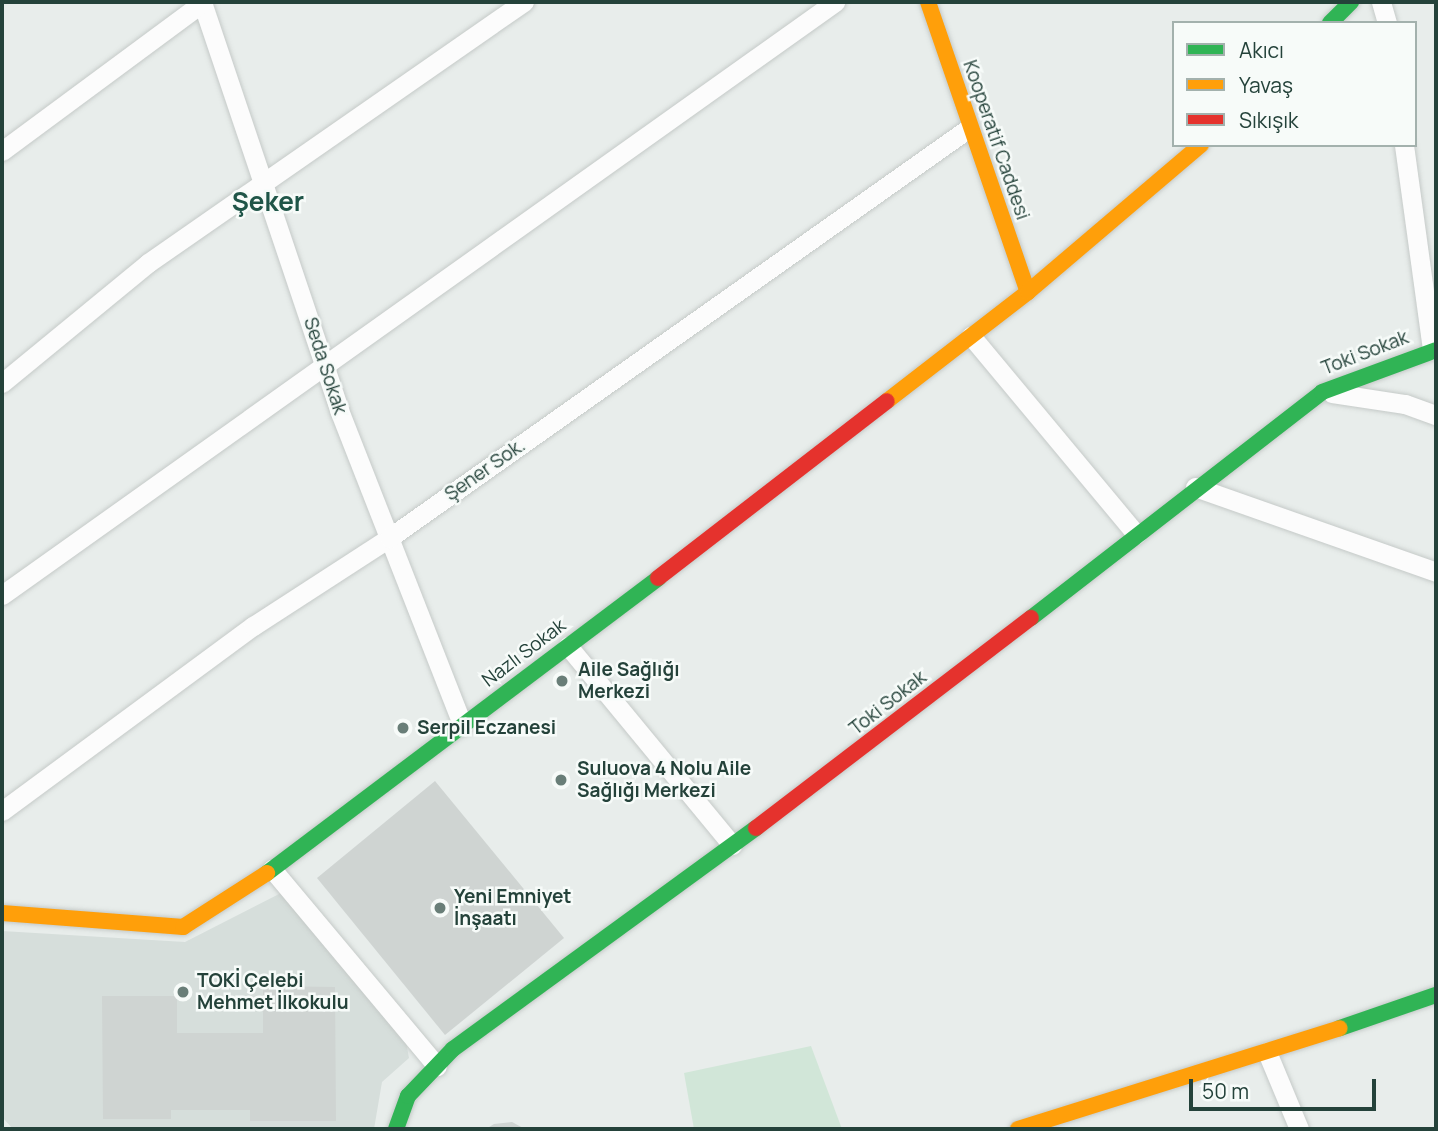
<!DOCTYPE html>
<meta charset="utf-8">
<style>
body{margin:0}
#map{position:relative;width:1438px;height:1131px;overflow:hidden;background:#e8edeb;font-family:Manrope,sans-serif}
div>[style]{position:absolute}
.built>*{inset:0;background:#d6dedb}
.green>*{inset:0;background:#d1e6d8}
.building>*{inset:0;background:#cfd4d2}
.roads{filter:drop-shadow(0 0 2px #c5cac8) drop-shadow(0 0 2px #c5cac8)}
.street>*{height:19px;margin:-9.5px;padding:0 9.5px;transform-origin:9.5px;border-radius:9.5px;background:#fcfcfc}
.fast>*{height:16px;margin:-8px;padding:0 8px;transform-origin:8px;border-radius:8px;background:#30b455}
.slow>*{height:16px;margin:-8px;padding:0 8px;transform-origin:8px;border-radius:8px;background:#ff9f0a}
.jam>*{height:16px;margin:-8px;padding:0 8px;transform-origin:8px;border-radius:8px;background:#e5322d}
.dots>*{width:19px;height:19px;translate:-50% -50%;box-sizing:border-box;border:4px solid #f7fbf9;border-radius:50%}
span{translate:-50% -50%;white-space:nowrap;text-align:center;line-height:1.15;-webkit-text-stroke:5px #f7fbf9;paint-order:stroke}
.street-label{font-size:19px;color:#24423a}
.poi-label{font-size:19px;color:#24423a;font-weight:700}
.left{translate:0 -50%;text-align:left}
.district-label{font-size:26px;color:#1f5548;font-weight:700}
.frame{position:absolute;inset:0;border:4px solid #24423a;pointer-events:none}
.legend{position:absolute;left:1172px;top:21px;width:245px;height:126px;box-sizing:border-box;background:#f7fbf9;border:2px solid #a3b1ad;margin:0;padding:9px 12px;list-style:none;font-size:21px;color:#24423a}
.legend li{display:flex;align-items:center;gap:14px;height:35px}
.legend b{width:35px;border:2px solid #a3b1ad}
.scale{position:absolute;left:1189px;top:1079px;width:187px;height:32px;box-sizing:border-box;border:4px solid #24423a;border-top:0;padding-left:9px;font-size:21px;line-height:24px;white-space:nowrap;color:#24423a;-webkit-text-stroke:5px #f7fbf9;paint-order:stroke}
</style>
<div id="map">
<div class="built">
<div style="clip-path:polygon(281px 893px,406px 1042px,409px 1058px,382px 1082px,374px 1129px,13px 1129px,2px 1117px,2px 931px,185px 942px)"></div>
</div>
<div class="green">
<div style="clip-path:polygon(811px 1046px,842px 1129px,694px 1129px,684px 1073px)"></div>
</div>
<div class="building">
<div style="clip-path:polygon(435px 781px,564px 938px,445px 1035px,317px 878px)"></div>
<div style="clip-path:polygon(263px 986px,335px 987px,336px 1121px,250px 1121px,250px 1110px,171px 1110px,171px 1119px,103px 1119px,102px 996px,177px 996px,177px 1033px,263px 1033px)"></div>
<div style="clip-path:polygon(512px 1122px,525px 1129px,486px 1129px,494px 1124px)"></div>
</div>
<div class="roads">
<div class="street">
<div style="left:202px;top:2px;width:430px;rotate:71.4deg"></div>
<div style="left:339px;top:410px;width:339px;rotate:68.6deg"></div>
<div style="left:1381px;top:2px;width:22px;rotate:74deg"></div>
<div style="left:1404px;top:145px;width:207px;rotate:82.2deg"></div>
<div style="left:2px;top:151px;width:250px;rotate:-36.5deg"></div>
<div style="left:971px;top:336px;width:258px;rotate:50.2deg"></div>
<div style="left:2px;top:383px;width:189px;rotate:-39.4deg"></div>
<div style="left:148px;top:263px;width:458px;rotate:-34.8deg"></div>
<div style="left:1332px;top:393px;width:74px;rotate:8.6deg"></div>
<div style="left:1405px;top:404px;width:33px;rotate:20deg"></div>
<div style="left:1195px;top:487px;width:256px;rotate:19.4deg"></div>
<div style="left:2px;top:595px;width:1023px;rotate:-35.45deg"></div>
<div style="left:568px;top:646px;width:258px;rotate:50.5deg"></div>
<div style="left:2px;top:811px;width:312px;rotate:-36.4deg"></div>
<div style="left:253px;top:626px;width:162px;rotate:-32.9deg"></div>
<div style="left:389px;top:538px;width:710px;rotate:-35.26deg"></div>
<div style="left:272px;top:869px;width:257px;rotate:50.1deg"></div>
<div style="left:1267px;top:1052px;width:83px;rotate:67.4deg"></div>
</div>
<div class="fast">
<div style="left:1330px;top:23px;width:30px;rotate:-45deg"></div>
<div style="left:1031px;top:618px;width:368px;rotate:-37.8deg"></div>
<div style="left:1322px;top:392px;width:121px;rotate:-20.2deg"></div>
<div style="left:267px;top:873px;width:490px;rotate:-37deg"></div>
<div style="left:1340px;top:1028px;width:102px;rotate:-19deg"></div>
<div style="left:396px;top:1129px;width:35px;rotate:-70deg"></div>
<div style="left:408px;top:1096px;width:65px;rotate:-46.2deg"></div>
<div style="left:453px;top:1049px;width:375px;rotate:-36.1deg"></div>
</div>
<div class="slow">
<div style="left:928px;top:2px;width:307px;rotate:71deg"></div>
<div style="left:887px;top:401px;width:178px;rotate:-37.7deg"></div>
<div style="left:1028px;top:292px;width:227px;rotate:-40.4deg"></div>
<div style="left:2px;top:913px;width:182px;rotate:4.4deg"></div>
<div style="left:183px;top:927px;width:100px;rotate:-32.7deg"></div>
<div style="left:1018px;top:1129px;width:337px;rotate:-17.4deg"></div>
</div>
<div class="jam">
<div style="left:658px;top:578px;width:289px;rotate:-37.7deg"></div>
<div style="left:756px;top:828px;width:346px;rotate:-37.4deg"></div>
</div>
</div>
<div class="dots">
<div style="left:562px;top:681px;background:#697e78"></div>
<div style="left:403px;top:728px;background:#697e78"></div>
<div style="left:561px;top:780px;background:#697e78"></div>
<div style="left:440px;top:908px;background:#697e78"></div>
<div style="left:183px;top:992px;background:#697e78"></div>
</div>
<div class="street-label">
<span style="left:996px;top:140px;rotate:71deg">Kooperatif Caddesi</span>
<span style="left:1365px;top:353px;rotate:-21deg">Toki Sokak</span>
<span style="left:325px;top:366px;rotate:72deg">Seda Sokak</span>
<span style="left:485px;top:470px;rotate:-35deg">Şener Sok.</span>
<span style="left:524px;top:653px;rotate:-37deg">Nazlı Sokak</span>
<span style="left:888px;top:703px;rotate:-38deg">Toki Sokak</span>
</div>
<div class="poi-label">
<span class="left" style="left:578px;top:681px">Aile Sağlığı<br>Merkezi</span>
<span class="left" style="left:417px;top:728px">Serpil Eczanesi</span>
<span class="left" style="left:577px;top:780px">Suluova 4 Nolu Aile<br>Sağlığı Merkezi</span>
<span class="left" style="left:454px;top:908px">Yeni Emniyet<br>İnşaatı</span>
<span class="left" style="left:197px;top:992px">TOKİ Çelebi<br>Mehmet İlkokulu</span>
</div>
<div class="district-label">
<span style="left:268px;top:202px">Şeker</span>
</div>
<div class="frame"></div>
<ul class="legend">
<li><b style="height:9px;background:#30b455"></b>Akıcı</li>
<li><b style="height:9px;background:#ff9f0a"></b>Yavaş</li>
<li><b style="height:9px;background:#e5322d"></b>Sıkışık</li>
</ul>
<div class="scale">50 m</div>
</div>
